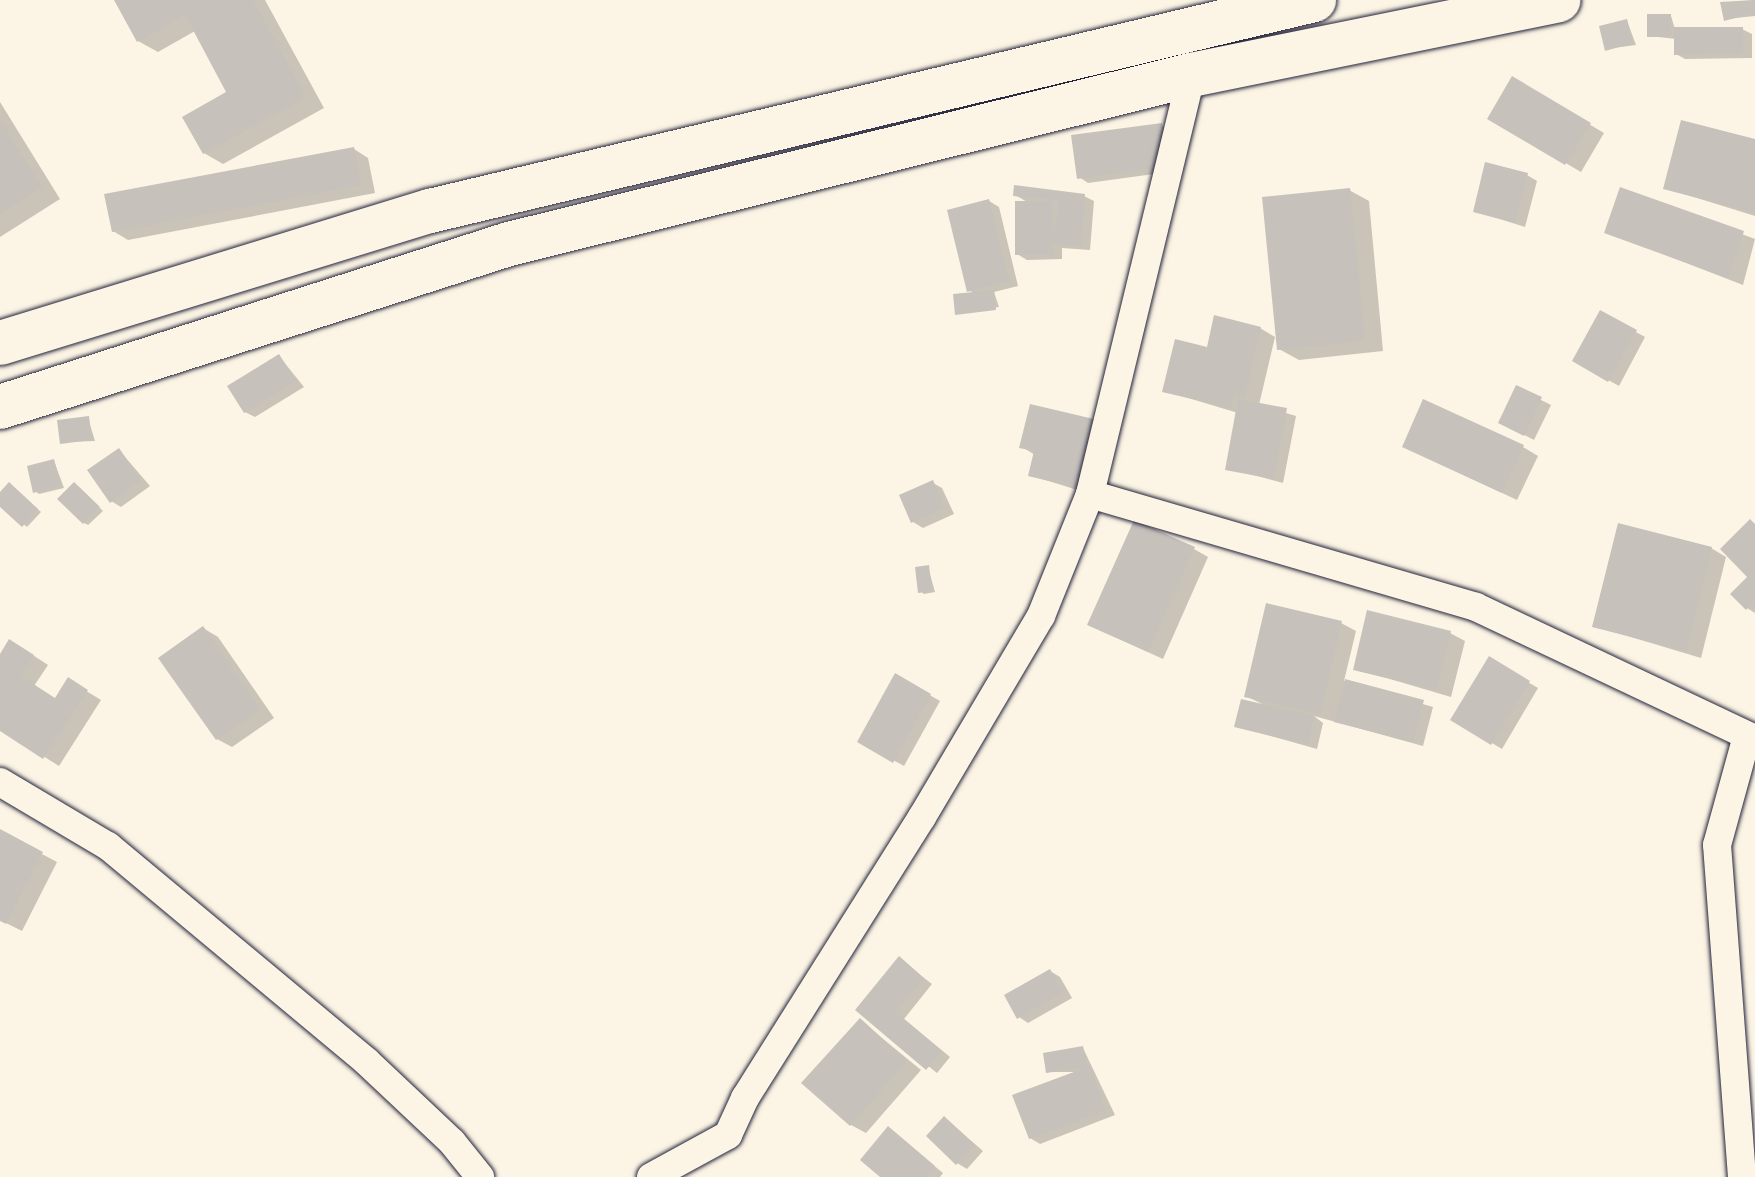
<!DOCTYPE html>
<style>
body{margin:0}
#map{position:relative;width:1755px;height:1177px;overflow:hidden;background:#fcf5e5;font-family:"Balsamiq Sans",sans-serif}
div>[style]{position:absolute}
.shadow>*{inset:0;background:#0003}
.building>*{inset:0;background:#c6c1bb}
.roads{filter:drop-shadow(0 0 2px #22223b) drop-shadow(0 0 2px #22223b)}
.minor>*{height:28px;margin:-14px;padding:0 14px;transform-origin:14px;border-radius:14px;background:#fcf5e5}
.trunk>*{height:44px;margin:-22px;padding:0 22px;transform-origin:22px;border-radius:22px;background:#fcf5e5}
span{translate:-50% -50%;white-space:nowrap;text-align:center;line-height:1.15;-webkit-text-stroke:6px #fcf5e5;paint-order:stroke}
</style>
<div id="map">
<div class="shadow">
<div style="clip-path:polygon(116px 0,265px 0,324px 108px,223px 164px,204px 153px,229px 93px,195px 31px,158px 52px,138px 41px)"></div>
<div style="clip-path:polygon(1755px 0,1755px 16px,1726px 19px,1723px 4px)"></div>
<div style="clip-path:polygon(1671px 16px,1675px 29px,1742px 29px,1752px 34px,1752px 58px,1685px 59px,1676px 54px,1676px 39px,1649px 36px)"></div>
<div style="clip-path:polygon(1627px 21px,1636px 45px,1606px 49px)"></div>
<div style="clip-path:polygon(1513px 79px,1604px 133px,1581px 172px,1489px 118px)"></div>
<div style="clip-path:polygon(0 102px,60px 199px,0 237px)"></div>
<div style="clip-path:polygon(1161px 125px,1171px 131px,1176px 171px,1088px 183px,1079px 177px)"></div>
<div style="clip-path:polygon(1755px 141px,1755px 216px,1665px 188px)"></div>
<div style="clip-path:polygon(354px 149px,368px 158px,375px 193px,128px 240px,113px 231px)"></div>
<div style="clip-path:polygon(1527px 175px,1537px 181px,1525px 227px,1475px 211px)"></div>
<div style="clip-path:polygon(1622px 189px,1755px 239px,1743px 285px,1606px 232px)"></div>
<div style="clip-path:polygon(1349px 190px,1369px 201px,1383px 351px,1299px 360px,1279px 349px)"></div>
<div style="clip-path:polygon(1015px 195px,1084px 196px,1094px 201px,1090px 250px,1062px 248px,1062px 259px,1027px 260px,1017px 254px,1029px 203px)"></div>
<div style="clip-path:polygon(989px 201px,999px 207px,1018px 286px,994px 292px,999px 307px,958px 312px,975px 294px,969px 290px)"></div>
<div style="clip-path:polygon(1601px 313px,1645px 337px,1619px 386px,1574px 361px)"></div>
<div style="clip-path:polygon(1260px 328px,1275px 337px,1259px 405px,1296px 416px,1283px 483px,1227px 468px,1238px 413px,1165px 391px,1208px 349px)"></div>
<div style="clip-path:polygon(279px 356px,304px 387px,255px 417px,245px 412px)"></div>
<div style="clip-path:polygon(1517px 388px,1551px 405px,1534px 440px,1507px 426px)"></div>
<div style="clip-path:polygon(1031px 407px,1096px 496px,1030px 475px,1035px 455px,1022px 447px)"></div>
<div style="clip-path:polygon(88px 418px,95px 441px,62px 442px)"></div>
<div style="clip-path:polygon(1523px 447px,1538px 456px,1517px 500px,1419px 454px)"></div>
<div style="clip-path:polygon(119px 450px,150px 486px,121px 507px,111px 501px)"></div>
<div style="clip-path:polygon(54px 461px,64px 488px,39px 494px,35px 491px)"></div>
<div style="clip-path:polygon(933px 483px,942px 488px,954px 514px,923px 528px,913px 522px)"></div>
<div style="clip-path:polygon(13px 487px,41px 512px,27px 527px,0 504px,0 495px)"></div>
<div style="clip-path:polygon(79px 487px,103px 511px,88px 525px,84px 523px)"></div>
<div style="clip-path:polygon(1755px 524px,1755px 613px,1747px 608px)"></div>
<div style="clip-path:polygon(1711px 548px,1726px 557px,1701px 658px,1594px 626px)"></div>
<div style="clip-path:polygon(1194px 549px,1208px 557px,1163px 659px,1104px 632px)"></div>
<div style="clip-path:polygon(928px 567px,935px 592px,924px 594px,920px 591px)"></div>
<div style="clip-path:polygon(1341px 623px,1356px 631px,1344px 681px,1433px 707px,1423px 746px,1314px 716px,1323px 723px,1317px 749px,1236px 726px,1262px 704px,1246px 696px)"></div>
<div style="clip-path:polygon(203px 628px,218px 637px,274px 718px,232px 747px,217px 739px)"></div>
<div style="clip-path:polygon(1450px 633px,1465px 641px,1451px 697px,1356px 669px)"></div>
<div style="clip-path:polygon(25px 650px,48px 665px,34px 686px,56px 700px,68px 680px,101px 700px,59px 766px,0 729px,0 657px)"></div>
<div style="clip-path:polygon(1489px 659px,1538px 688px,1502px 749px,1452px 719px)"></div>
<div style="clip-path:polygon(896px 676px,940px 701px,904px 766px,860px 742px)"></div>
<div style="clip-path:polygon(0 832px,57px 862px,22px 931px,0 920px)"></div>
<div style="clip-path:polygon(899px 959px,932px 984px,904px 1019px,950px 1057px,937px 1073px,858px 1010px)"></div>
<div style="clip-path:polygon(1050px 971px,1060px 977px,1072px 998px,1028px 1023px,1019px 1017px)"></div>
<div style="clip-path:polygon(860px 1020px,921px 1070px,866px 1133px,851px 1125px)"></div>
<div style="clip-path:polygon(1083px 1048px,1115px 1115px,1040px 1144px,1030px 1138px,1078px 1072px,1048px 1072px)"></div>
<div style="clip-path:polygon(945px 1118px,983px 1151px,967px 1169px,957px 1163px)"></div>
<div style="clip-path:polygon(889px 1129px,943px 1173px,940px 1177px,883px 1177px)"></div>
</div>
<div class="building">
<div style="clip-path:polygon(114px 0,253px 0,306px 97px,203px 154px,182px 117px,226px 92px,185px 15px,137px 42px)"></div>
<div style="clip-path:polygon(1754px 0,1755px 13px,1724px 21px,1720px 2px)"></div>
<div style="clip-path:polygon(1647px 14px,1671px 14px,1671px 37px,1647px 37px)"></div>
<div style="clip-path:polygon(1627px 19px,1633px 43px,1605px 51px,1599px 26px)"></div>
<div style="clip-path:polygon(1674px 27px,1743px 27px,1743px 54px,1674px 55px)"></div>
<div style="clip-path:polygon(1512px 76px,1591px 123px,1565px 165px,1487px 119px)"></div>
<div style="clip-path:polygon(0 120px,42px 187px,0 214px)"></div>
<div style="clip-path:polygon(1681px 120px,1755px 139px,1755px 213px,1663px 189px)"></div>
<div style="clip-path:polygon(1162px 123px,1167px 166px,1077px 179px,1071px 135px)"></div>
<div style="clip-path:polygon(354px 147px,361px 185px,112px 232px,104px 194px)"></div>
<div style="clip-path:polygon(1485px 162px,1528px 173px,1515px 223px,1473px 212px)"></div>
<div style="clip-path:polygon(1014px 185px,1085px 194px,1081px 246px,1053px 244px,1053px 255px,1015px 255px,1015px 201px,1052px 201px,1053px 238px,1060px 200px,1013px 196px)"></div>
<div style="clip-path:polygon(1620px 187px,1744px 231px,1728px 278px,1604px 233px)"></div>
<div style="clip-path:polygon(1350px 188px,1365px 341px,1277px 350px,1262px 197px)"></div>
<div style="clip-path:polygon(989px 199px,1009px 281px,967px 292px,947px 210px)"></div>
<div style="clip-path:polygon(994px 290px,996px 310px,955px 315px,953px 294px)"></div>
<div style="clip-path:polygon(1600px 310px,1637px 330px,1608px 382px,1572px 361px)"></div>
<div style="clip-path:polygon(1214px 315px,1261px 327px,1245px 397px,1234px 394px,1231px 408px,1162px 392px,1175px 339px,1207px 347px)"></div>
<div style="clip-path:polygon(279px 354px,296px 381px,244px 413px,227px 386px)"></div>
<div style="clip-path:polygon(1516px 385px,1542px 397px,1524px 436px,1498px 423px)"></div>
<div style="clip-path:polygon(1238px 399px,1287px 408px,1274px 479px,1225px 470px)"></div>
<div style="clip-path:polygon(1423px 399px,1524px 445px,1502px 493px,1402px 447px)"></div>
<div style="clip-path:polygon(1030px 404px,1098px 420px,1082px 489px,1028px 476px,1034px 451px,1019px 448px)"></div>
<div style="clip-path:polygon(89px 416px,92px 440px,60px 444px,57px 420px)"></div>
<div style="clip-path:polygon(119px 448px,141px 480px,110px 503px,87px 470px)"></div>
<div style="clip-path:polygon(54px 459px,61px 486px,33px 493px,27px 466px)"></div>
<div style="clip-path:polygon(933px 480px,945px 508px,911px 523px,899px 495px)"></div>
<div style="clip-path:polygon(9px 482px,38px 509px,22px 527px,0 507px,0 492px)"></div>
<div style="clip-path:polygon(74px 482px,100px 507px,83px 524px,57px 499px)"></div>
<div style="clip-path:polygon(1750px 519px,1755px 524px,1755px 600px,1746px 610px,1730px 594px,1747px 577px,1720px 549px)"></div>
<div style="clip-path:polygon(1134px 520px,1195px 547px,1148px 652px,1087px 625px)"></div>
<div style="clip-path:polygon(1618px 523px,1712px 547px,1686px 651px,1592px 627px)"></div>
<div style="clip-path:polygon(929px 565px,932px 591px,918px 593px,915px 567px)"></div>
<div style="clip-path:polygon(1266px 603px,1342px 621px,1320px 714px,1244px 697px)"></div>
<div style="clip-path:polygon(1367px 610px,1451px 631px,1436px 690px,1353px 670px)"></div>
<div style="clip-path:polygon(203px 626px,260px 709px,216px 740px,158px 658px)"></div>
<div style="clip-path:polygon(9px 639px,34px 655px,21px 676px,55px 698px,68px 677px,88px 690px,43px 759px,0 731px,0 654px)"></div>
<div style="clip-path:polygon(1489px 656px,1530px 681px,1491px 745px,1450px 720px)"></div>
<div style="clip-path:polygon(895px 673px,931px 694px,893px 763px,857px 742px)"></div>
<div style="clip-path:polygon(1345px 679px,1424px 700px,1413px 742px,1334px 722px)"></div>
<div style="clip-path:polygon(1241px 699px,1314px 716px,1308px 745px,1234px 727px)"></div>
<div style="clip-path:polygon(0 829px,43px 852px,6px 924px,0 921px)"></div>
<div style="clip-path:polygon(899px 956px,924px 978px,896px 1012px,942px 1051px,926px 1070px,855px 1010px)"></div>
<div style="clip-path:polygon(1050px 969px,1063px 992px,1017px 1019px,1004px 995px)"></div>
<div style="clip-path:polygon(860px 1018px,907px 1061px,850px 1126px,801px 1083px)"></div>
<div style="clip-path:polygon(1083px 1046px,1087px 1067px,1046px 1073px,1043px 1053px)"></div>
<div style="clip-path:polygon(1090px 1066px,1106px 1110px,1029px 1139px,1012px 1095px)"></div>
<div style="clip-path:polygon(944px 1116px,975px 1145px,956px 1165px,926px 1136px)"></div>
<div style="clip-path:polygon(888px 1126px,935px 1166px,926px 1177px,880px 1177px,860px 1160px)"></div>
</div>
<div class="roads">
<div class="minor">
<div style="left:1090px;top:494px;width:402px;rotate:16.3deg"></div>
<div style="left:1476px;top:607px;width:309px;rotate:25.3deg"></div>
<div style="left:0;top:782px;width:126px;rotate:30.7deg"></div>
<div style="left:108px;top:846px;width:336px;rotate:39.8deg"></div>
<div style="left:366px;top:1061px;width:118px;rotate:43.3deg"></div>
<div style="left:452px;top:1142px;width:45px;rotate:51.3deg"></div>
<div style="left:651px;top:1177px;width:88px;rotate:-28.6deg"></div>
<div style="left:728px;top:1135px;width:41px;rotate:-65.3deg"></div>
<div style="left:745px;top:1098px;width:332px;rotate:-57.8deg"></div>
<div style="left:922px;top:817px;width:234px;rotate:-59.4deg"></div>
<div style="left:1041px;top:616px;width:131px;rotate:-68.1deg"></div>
<div style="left:1090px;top:494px;width:431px;rotate:-76.4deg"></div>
<div style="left:1742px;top:1177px;width:333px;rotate:-94.3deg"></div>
<div style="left:1717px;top:845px;width:113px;rotate:-74.6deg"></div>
</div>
<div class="trunk">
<div style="left:0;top:343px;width:450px;rotate:-17.1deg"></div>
<div style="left:430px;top:211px;width:909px;rotate:-13.42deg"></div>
<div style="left:0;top:407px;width:534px;rotate:-17.76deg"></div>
<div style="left:509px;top:244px;width:703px;rotate:-13.92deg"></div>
<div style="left:1191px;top:75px;width:375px;rotate:-11.5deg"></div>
</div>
</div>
</div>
